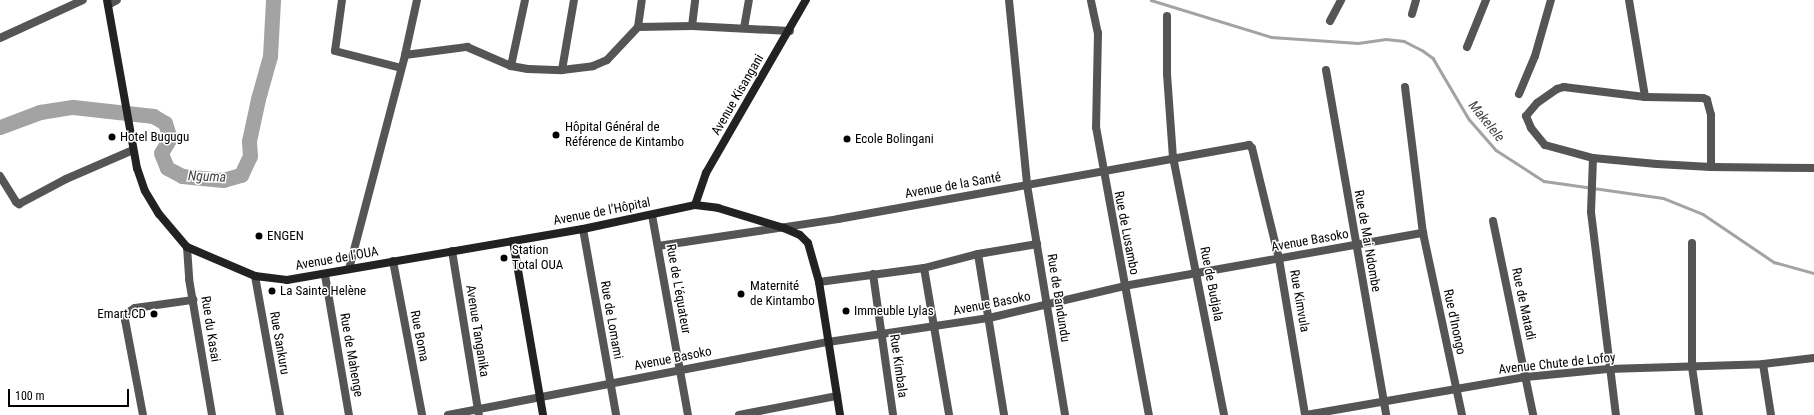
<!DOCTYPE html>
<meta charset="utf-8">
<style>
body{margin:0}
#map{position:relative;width:1814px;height:415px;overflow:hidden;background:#fff;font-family:"Roboto Condensed",sans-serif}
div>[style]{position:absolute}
.stream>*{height:2.5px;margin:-1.25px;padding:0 1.25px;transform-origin:1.25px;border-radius:1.25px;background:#a3a3a3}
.river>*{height:15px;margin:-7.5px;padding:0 7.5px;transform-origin:7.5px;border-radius:7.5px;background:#a3a3a3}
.street>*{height:8px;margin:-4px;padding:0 4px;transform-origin:4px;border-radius:4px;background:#555}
.secondary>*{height:8px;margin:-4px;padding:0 4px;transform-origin:4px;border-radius:4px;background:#222}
.dots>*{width:11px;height:11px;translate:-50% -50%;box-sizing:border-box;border:2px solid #fff;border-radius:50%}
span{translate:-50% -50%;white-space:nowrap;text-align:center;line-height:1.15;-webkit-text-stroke:3px #fff;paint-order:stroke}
.street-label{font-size:13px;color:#000}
.poi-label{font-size:13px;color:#000}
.left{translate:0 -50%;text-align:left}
.right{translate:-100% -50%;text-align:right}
.water-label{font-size:14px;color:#444;font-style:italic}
.scale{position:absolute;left:8px;top:389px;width:121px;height:18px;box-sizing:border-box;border:2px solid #000;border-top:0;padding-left:5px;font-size:12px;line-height:14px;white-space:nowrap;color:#000;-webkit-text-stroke:3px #fff;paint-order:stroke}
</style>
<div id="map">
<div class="stream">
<div style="left:1151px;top:0;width:126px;rotate:17.1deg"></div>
<div style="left:1271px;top:37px;width:87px;rotate:3.9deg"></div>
<div style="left:1358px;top:43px;width:28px;rotate:-8deg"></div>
<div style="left:1386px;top:39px;width:18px;rotate:6deg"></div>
<div style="left:1404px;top:41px;width:20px;rotate:27deg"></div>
<div style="left:1422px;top:50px;width:14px;rotate:36deg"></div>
<div style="left:1433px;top:58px;width:71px;rotate:59.5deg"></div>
<div style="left:1469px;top:119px;width:41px;rotate:48.9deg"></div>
<div style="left:1496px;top:150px;width:57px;rotate:32.9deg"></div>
<div style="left:1544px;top:181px;width:120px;rotate:8.1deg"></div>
<div style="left:1663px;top:198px;width:43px;rotate:21.8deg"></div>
<div style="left:1703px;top:214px;width:86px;rotate:34.1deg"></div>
<div style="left:1774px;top:262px;width:41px;rotate:15.4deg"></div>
</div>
<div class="river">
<div style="left:0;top:127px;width:43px;rotate:-20.6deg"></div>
<div style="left:40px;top:112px;width:33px;rotate:-9deg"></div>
<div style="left:73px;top:107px;width:81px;rotate:6.4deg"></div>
<div style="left:153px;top:116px;width:14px;rotate:30deg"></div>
<div style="left:165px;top:123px;width:16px;rotate:72deg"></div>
<div style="left:170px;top:138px;width:17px;rotate:121deg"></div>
<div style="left:161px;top:153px;width:16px;rotate:68deg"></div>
<div style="left:167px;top:168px;width:17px;rotate:28deg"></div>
<div style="left:182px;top:176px;width:41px;rotate:5.6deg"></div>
<div style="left:223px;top:180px;width:19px;rotate:-16deg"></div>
<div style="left:241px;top:175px;width:21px;rotate:-65deg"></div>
<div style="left:250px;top:156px;width:15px;rotate:-94deg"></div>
<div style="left:249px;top:141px;width:43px;rotate:-77.9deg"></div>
<div style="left:258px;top:99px;width:45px;rotate:-74.4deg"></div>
<div style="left:270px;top:56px;width:56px;rotate:-86.9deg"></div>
</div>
<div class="street">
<div style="left:342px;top:0;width:51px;rotate:97.8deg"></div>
<div style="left:335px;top:51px;width:68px;rotate:14.4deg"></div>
<div style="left:1009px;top:0;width:186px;rotate:84.4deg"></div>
<div style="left:1027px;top:185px;width:233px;rotate:80.6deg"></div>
<div style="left:1629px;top:0;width:98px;rotate:80.6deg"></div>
<div style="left:1091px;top:1px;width:33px;rotate:78deg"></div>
<div style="left:1098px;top:33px;width:94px;rotate:91.2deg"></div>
<div style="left:1096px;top:127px;width:293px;rotate:79.6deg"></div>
<div style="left:108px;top:5px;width:10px;rotate:-29deg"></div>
<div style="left:1412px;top:14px;width:15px;rotate:-74deg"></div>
<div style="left:1167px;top:16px;width:58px;rotate:90deg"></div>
<div style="left:1167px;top:74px;width:83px;rotate:85.9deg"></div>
<div style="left:1173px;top:157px;width:263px;rotate:78.8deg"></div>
<div style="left:1330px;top:21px;width:24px;rotate:-62deg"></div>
<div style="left:692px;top:26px;width:26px;rotate:-83deg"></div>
<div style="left:638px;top:27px;width:27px;rotate:-82deg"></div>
<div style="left:744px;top:28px;width:28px;rotate:-80deg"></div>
<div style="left:0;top:38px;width:91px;rotate:-24.6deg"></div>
<div style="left:1467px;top:47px;width:51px;rotate:-68deg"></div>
<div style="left:405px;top:55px;width:63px;rotate:-7.4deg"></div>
<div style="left:467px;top:47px;width:48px;rotate:23.4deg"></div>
<div style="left:511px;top:66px;width:17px;rotate:10deg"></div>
<div style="left:528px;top:69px;width:34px;rotate:2deg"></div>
<div style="left:562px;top:70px;width:31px;rotate:-7deg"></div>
<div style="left:593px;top:66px;width:15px;rotate:-23deg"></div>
<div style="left:607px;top:60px;width:45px;rotate:-46.8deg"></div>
<div style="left:638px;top:27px;width:54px;rotate:-1.1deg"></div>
<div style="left:692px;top:26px;width:98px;rotate:2.9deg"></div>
<div style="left:511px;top:66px;width:67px;rotate:-78deg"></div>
<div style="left:562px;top:70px;width:71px;rotate:-80.3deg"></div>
<div style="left:1326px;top:70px;width:350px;rotate:80.1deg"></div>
<div style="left:1405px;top:87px;width:147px;rotate:83deg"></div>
<div style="left:1423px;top:233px;width:186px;rotate:77.9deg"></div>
<div style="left:1519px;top:94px;width:41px;rotate:-67.2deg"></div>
<div style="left:1535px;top:56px;width:58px;rotate:-74.1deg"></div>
<div style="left:1593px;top:158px;width:54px;rotate:92.1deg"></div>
<div style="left:1591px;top:212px;width:205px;rotate:83deg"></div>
<div style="left:1711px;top:167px;width:52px;rotate:-90deg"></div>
<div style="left:1711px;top:115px;width:16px;rotate:-105deg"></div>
<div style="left:1707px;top:100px;width:4px;rotate:-153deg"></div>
<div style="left:1703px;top:98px;width:58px;rotate:-179deg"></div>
<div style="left:1645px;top:97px;width:82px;rotate:-173deg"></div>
<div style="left:1564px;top:87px;width:7px;rotate:164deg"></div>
<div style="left:1557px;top:89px;width:24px;rotate:145deg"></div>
<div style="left:1537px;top:103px;width:17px;rotate:130deg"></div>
<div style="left:1526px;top:116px;width:13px;rotate:67deg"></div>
<div style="left:1531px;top:128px;width:22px;rotate:51deg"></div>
<div style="left:1545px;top:145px;width:50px;rotate:15.2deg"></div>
<div style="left:1593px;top:158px;width:64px;rotate:5.4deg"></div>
<div style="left:1657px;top:164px;width:54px;rotate:3.2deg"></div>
<div style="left:1711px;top:167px;width:103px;rotate:0.6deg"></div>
<div style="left:0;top:176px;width:31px;rotate:58deg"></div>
<div style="left:16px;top:202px;width:4px;rotate:34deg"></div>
<div style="left:19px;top:204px;width:53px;rotate:-28deg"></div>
<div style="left:66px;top:179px;width:73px;rotate:-23.4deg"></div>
<div style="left:652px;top:215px;width:203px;rotate:79.8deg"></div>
<div style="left:1493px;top:221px;width:198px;rotate:78.3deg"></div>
<div style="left:583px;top:229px;width:189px;rotate:79.9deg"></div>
<div style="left:1692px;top:243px;width:124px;rotate:90deg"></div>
<div style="left:1692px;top:367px;width:49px;rotate:81.7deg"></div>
<div style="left:658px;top:246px;width:182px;rotate:-8.5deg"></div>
<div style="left:838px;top:219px;width:418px;rotate:-10.2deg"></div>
<div style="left:1249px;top:145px;width:4px;rotate:45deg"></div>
<div style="left:1252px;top:148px;width:114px;rotate:76.3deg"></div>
<div style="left:1279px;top:259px;width:158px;rotate:80.5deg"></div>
<div style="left:187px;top:247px;width:32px;rotate:86deg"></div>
<div style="left:189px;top:279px;width:138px;rotate:80.4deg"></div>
<div style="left:452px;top:251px;width:166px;rotate:80.7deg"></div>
<div style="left:978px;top:254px;width:163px;rotate:80.8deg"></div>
<div style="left:393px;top:261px;width:157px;rotate:79.3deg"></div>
<div style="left:924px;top:268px;width:149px;rotate:80.3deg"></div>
<div style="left:349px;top:269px;width:221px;rotate:-75.3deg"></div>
<div style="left:405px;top:55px;width:56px;rotate:-77.7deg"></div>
<div style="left:873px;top:274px;width:142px;rotate:81.9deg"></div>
<div style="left:325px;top:275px;width:142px;rotate:80.3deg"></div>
<div style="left:255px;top:276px;width:141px;rotate:79.8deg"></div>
<div style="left:819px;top:282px;width:106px;rotate:-7.6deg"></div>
<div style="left:924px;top:268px;width:56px;rotate:-14.5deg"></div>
<div style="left:978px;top:254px;width:60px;rotate:-9.6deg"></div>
<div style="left:1763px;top:364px;width:52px;rotate:81.1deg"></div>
<div style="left:143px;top:415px;width:97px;rotate:-100.7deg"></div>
<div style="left:125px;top:320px;width:7px;rotate:-74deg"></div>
<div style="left:127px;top:313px;width:9px;rotate:-32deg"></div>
<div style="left:135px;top:308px;width:59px;rotate:-7.9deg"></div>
<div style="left:448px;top:415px;width:387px;rotate:-10.9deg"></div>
<div style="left:828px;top:342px;width:163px;rotate:-8.5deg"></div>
<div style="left:989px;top:318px;width:139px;rotate:-13.3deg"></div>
<div style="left:1124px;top:286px;width:304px;rotate:-10.1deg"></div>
<div style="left:739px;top:415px;width:100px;rotate:-11deg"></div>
<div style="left:1306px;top:415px;width:223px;rotate:-9.8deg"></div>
<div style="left:1526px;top:377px;width:82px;rotate:-5.6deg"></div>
<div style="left:1608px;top:369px;width:155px;rotate:-1.8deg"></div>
<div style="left:1763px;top:364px;width:51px;rotate:-6.7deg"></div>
</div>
<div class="secondary">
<div style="left:107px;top:0;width:171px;rotate:79.9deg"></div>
<div style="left:137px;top:168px;width:24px;rotate:71deg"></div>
<div style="left:145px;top:191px;width:27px;rotate:59deg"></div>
<div style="left:159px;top:214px;width:43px;rotate:49.7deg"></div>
<div style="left:187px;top:247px;width:74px;rotate:23.1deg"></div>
<div style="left:255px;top:276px;width:32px;rotate:7deg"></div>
<div style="left:287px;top:280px;width:300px;rotate:-9.8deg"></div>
<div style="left:583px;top:229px;width:115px;rotate:-12.1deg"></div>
<div style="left:695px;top:205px;width:23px;rotate:7deg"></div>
<div style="left:718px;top:208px;width:69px;rotate:16.9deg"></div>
<div style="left:784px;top:228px;width:17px;rotate:24deg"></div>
<div style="left:800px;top:235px;width:11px;rotate:45deg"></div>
<div style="left:808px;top:243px;width:41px;rotate:74.2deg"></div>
<div style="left:819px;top:282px;width:135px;rotate:81deg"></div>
<div style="left:695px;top:205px;width:34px;rotate:-71deg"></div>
<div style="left:706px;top:173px;width:200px;rotate:-60deg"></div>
<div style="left:513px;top:241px;width:177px;rotate:80.2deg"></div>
</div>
<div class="dots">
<div style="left:556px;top:135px;background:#000"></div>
<div style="left:112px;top:137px;background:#000"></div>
<div style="left:847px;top:139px;background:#000"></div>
<div style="left:259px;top:236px;background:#000"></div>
<div style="left:504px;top:258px;background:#000"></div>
<div style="left:272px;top:291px;background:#000"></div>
<div style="left:741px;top:294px;background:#000"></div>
<div style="left:846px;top:311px;background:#000"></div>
<div style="left:154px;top:314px;background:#000"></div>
</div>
<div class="street-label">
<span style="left:738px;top:95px;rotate:-60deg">Avenue Kisangani</span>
<span style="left:953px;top:186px;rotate:-10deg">Avenue de la Santé</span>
<span style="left:602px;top:212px;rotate:-11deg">Avenue de l’Hôpital</span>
<span style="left:1126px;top:233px;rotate:79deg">Rue de Lusambo</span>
<span style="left:1310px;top:241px;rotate:-10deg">Avenue Basoko</span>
<span style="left:1367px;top:241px;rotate:80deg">Rue de Mai Ndombe</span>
<span style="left:337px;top:259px;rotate:-10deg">Avenue de l’OUA</span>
<span style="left:1211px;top:284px;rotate:79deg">Rue de Budjala</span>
<span style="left:678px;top:289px;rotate:80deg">Rue de L'équateur</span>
<span style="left:1058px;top:298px;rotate:81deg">Rue de Bandundu</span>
<span style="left:1299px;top:301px;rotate:80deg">Rue Kimvula</span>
<span style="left:992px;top:304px;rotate:-11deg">Avenue Basoko</span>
<span style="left:1523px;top:304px;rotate:78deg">Rue de Matadi</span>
<span style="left:611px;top:320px;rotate:80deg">Rue de Lomami</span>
<span style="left:1454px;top:322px;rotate:78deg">Rue d'Inongo</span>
<span style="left:210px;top:329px;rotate:81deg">Rue du Kasai</span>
<span style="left:477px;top:331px;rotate:81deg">Avenue Tanganika</span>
<span style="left:419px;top:336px;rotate:79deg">Rue Boma</span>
<span style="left:279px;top:343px;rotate:80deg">Rue Sankuru</span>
<span style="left:351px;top:355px;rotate:80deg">Rue de Mahenge</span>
<span style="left:673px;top:359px;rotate:-11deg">Avenue Basoko</span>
<span style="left:1557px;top:364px;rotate:-6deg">Avenue Chute de Lofoy</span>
<span style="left:898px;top:366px;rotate:82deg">Rue Kimbala</span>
</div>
<div class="poi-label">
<span class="left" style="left:565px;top:135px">Hôpital Général de<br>Référence de Kintambo</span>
<span class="left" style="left:120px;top:137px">Hotel Bugugu</span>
<span class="left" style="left:855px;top:139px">Ecole Bolingani</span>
<span class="left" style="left:267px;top:236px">ENGEN</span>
<span class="left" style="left:512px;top:258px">Station<br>Total OUA</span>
<span class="left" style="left:750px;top:294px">Maternité<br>de Kintambo</span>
<span class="left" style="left:280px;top:291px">La Sainte Helène</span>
<span class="left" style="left:854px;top:311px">Immeuble Lylas</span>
<span class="right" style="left:146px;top:314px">Emart.CD</span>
</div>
<div class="water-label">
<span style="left:1487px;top:121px;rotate:51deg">Makelele</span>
<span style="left:207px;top:176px;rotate:2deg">Nguma</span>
</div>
<div class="scale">100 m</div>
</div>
